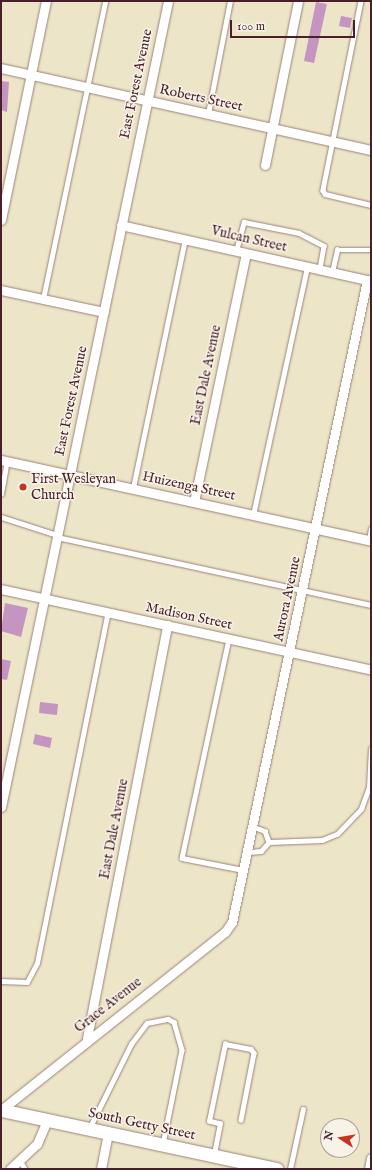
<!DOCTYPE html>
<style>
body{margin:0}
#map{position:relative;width:372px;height:1170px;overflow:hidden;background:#ede5c8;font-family:"IM FELL English",serif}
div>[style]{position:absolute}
.building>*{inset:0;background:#c595c2}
.roads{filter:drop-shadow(0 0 1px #9c827a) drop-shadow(0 0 1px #9c827a)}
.service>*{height:4.5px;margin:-2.25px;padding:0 2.25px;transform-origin:2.25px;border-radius:2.25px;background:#fff}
.minor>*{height:9px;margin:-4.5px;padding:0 4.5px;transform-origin:4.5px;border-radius:4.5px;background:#fff}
.secondary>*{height:13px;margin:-6.5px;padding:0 6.5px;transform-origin:6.5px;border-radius:6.5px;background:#fff}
.dots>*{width:11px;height:11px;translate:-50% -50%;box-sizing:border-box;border:2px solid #f7f3e8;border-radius:50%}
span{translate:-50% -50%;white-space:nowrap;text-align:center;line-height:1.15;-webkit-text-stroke:3px #f7f3e8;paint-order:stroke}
.street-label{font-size:14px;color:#4a1f2b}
.poi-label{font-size:14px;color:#4a1f2b}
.left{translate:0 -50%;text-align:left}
.frame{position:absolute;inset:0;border:2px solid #4a1f2b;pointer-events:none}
.north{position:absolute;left:320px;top:1118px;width:40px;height:40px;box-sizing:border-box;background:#f7f3e8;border:1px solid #b29e9c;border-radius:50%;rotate:282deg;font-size:11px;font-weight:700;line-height:16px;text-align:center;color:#4a1f2b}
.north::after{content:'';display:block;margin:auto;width:14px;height:18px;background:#c8321e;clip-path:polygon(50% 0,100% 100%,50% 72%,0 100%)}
.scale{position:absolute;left:230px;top:20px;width:125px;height:18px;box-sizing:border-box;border:2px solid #4a1f2b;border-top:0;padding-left:5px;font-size:12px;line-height:14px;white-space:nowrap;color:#4a1f2b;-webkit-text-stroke:3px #f7f3e8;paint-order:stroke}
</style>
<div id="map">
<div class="building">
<div style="clip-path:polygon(316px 2px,327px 4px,314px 63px,304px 61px)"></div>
<div style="clip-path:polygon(341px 16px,352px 18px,350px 28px,339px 26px)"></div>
<div style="clip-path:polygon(1px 81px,9px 82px,7px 112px,1px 110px)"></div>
<div style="clip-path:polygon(5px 603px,28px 608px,21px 637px,1px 631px)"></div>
<div style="clip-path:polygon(1px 659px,11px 661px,7px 680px,1px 679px)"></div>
<div style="clip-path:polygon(40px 702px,58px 704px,57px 715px,39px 713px)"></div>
<div style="clip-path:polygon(35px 734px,52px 738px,50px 748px,33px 744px)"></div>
</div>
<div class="roads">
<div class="service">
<div style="left:361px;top:1px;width:193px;rotate:101.4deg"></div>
<div style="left:323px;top:190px;width:4px;rotate:63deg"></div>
<div style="left:325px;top:194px;width:47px;rotate:13.4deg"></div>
<div style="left:208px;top:114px;width:115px;rotate:-79deg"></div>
<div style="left:236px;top:251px;width:30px;rotate:-75deg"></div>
<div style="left:244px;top:222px;width:56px;rotate:11.3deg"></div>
<div style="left:299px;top:233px;width:28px;rotate:27deg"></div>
<div style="left:324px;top:246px;width:23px;rotate:100deg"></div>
<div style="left:332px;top:272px;width:23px;rotate:-77deg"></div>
<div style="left:337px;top:250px;width:34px"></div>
<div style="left:43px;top:299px;width:304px;rotate:-78.2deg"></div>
<div style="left:133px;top:488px;width:253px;rotate:-78.2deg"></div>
<div style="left:1px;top:494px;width:34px;rotate:-80deg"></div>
<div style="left:253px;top:515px;width:254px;rotate:-77.7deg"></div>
<div style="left:1px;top:517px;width:59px;rotate:17.8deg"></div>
<div style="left:57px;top:537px;width:321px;rotate:12.2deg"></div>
<div style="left:369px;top:540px;width:11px;rotate:-80deg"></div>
<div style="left:229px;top:639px;width:224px;rotate:102.1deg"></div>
<div style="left:182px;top:858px;width:62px;rotate:11.1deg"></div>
<div style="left:254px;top:827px;width:12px;rotate:20deg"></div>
<div style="left:265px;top:831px;width:12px;rotate:70deg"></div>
<div style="left:269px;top:842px;width:53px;rotate:-2.2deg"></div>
<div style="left:322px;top:840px;width:16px;rotate:-22deg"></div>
<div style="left:337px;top:834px;width:35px;rotate:-46deg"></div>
<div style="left:361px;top:809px;width:23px;rotate:-70deg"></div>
<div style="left:369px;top:787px;width:38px;rotate:-87deg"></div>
<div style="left:249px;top:852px;width:12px;rotate:-5deg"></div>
<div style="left:261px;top:851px;width:12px;rotate:-48deg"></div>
<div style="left:1px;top:981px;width:26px;rotate:2deg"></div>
<div style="left:27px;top:982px;width:21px;rotate:-62deg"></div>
<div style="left:37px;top:963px;width:358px;rotate:-78.6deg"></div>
<div style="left:90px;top:1127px;width:93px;rotate:-63.7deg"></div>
<div style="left:131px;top:1044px;width:26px;rotate:-53deg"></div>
<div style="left:147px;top:1023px;width:21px;rotate:-11deg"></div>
<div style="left:168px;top:1019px;width:7px;rotate:27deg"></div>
<div style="left:174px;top:1022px;width:29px;rotate:74deg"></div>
<div style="left:182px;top:1050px;width:96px;rotate:101.4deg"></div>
<div style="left:214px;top:1154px;width:31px;rotate:-79deg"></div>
<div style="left:220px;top:1124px;width:11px;rotate:-165deg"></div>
<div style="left:209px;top:1121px;width:79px;rotate:-78.3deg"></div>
<div style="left:225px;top:1044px;width:26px;rotate:11deg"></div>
<div style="left:251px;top:1049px;width:5px;rotate:53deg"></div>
<div style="left:254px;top:1053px;width:68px;rotate:101deg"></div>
<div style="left:20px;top:1160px;width:10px;rotate:61deg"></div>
<div style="left:290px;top:1169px;width:61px;rotate:-77.8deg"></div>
</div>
<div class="minor">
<div style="left:1px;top:68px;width:379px;rotate:12.5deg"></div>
<div style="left:265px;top:165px;width:167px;rotate:-78.6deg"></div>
<div style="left:1px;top:220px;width:224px;rotate:-78.4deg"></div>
<div style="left:121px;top:225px;width:256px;rotate:12.6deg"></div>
<div style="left:1px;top:290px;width:105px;rotate:12.1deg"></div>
<div style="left:1px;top:460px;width:379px;rotate:12.3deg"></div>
<div style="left:194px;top:502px;width:253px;rotate:-78.2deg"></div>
<div style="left:1px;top:589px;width:379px;rotate:12.3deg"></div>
<div style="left:1px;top:807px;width:823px;rotate:-78.29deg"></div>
<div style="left:87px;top:1038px;width:421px;rotate:-79deg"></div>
<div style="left:1px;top:1110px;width:286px;rotate:-38.5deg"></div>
<div style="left:225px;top:932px;width:12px;rotate:-55deg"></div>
<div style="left:232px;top:922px;width:656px;rotate:-78.12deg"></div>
<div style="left:10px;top:1169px;width:37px;rotate:-43deg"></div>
<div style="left:37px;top:1144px;width:26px;rotate:-67deg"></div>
<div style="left:101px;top:1169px;width:37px;rotate:-79deg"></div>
<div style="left:369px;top:1169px;width:11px;rotate:-80deg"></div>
</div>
<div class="secondary">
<div style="left:1px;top:1110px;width:282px;rotate:12.1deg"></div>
</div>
</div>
<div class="dots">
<div style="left:23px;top:487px;background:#c8321e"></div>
</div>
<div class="street-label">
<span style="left:136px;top:84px;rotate:-78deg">East Forest Avenue</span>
<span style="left:201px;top:98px;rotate:12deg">Roberts Street</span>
<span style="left:249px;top:239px;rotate:13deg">Vulcan Street</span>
<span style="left:206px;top:375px;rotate:-78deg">East Dale Avenue</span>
<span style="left:71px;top:401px;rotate:-78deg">East Forest Avenue</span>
<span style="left:189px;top:486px;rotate:12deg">Huizenga Street</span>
<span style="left:287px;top:599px;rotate:-78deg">Aurora Avenue</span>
<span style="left:189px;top:616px;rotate:12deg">Madison Street</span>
<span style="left:114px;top:829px;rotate:-79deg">East Dale Avenue</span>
<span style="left:108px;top:1005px;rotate:-38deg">Grace Avenue</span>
<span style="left:142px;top:1124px;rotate:12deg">South Getty Street</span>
</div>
<div class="poi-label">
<span class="left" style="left:31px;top:487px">First Wesleyan<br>Church</span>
</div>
<div class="frame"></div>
<div class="north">N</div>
<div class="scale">100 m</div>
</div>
